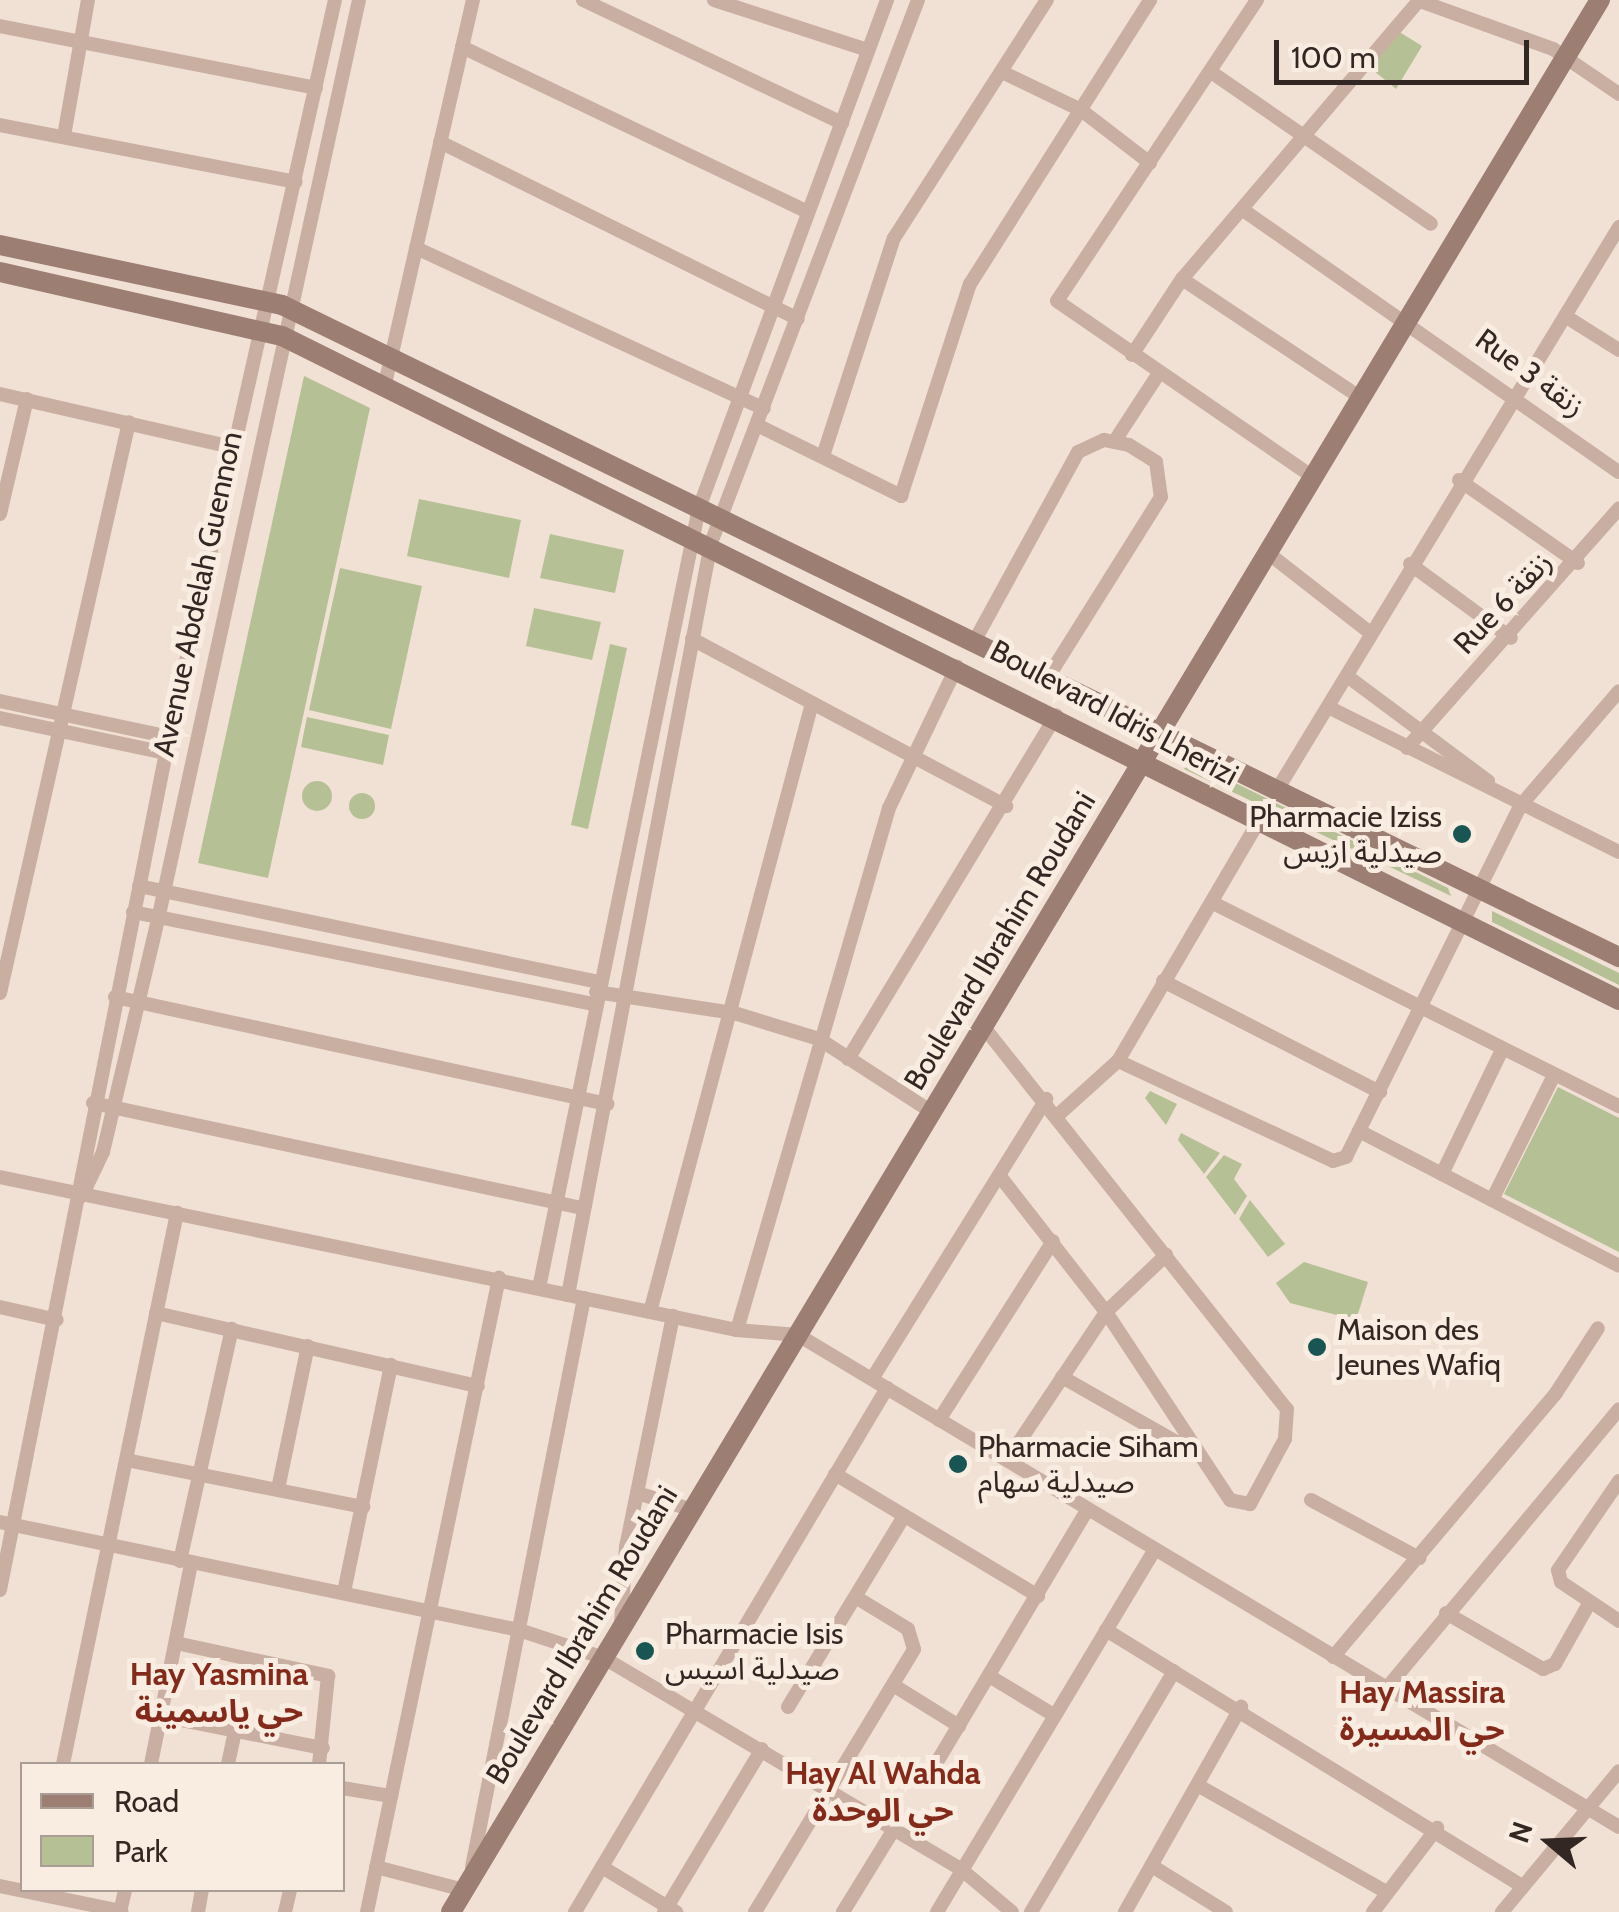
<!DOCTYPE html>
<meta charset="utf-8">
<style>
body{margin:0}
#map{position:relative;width:1619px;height:1912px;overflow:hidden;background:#f1e1d5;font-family:Cabin,"Noto Sans Arabic",sans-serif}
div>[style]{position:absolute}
.green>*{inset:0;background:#b6c095}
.round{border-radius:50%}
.street>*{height:14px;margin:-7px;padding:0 7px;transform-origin:7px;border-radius:7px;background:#c9afa1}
.secondary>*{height:20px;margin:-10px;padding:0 10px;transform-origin:10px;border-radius:10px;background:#9c7e73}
.dots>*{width:28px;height:28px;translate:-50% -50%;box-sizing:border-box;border:5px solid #f9ece1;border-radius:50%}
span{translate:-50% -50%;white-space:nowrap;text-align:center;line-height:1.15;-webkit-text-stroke:10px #f9ece1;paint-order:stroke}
.street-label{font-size:30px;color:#332724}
.poi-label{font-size:30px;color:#332724}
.right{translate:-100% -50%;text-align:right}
.left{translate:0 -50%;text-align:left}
.neighbourhood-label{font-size:32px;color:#842a1b;font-weight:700}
.legend{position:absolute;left:20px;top:1762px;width:325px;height:130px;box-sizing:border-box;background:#f9ece1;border:2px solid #aa9d95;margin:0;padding:12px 18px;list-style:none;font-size:30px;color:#332724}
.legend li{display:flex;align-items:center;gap:20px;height:50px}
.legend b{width:50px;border:2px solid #aa9d95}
.north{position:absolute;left:1499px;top:1792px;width:100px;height:100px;-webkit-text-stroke:8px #f9ece1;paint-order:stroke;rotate:289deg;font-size:28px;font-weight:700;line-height:40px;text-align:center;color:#332724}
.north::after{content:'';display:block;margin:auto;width:35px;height:45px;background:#332724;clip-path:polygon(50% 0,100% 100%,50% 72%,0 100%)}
.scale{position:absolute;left:1274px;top:40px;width:255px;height:45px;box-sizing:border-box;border:5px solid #332724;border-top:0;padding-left:12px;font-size:30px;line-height:35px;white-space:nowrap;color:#332724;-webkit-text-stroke:8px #f9ece1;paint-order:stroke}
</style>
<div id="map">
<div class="green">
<div style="clip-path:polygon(1398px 31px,1422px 46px,1396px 89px,1368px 66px)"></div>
<div style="clip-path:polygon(304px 376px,370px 408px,268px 878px,198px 863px)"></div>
<div style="clip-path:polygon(419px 499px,521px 520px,509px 578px,407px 556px)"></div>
<div style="clip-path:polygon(550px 534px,624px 550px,615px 593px,540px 578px)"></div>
<div style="clip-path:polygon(340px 568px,422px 586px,391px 729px,309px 710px)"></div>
<div style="clip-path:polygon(534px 608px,601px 622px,592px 660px,526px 646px)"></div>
<div style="clip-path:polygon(610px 644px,627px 648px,588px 829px,571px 825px)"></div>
<div style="clip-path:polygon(307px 717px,389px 735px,383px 765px,301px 747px)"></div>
<div style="clip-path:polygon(1189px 760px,1448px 888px,1451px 896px,1184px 769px)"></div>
<div class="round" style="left:302px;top:781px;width:30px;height:30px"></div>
<div class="round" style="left:349px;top:793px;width:26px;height:26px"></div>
<div style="clip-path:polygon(1492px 911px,1619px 973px,1619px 985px,1492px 922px)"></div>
<div style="clip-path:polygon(1558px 1087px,1619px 1118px,1619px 1252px,1504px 1194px)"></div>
<div style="clip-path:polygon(1150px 1091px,1177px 1104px,1166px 1125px,1145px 1098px)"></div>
<div style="clip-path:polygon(1181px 1133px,1220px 1153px,1204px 1174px,1178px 1140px)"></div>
<div style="clip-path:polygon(1224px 1155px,1242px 1164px,1234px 1179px,1247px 1196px,1235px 1215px,1206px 1177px)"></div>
<div style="clip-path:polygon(1250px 1200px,1285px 1244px,1268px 1257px,1239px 1219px)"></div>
<div style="clip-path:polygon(1304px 1262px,1368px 1282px,1356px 1320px,1290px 1303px,1276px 1283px)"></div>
</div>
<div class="street">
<div style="left:583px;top:0;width:287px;rotate:25.4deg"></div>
<div style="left:714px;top:0;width:162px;rotate:18deg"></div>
<div style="left:1257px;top:0;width:361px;rotate:123.6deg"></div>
<div style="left:1057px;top:301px;width:311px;rotate:34.5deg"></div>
<div style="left:1417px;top:0;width:145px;rotate:19.8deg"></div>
<div style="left:1553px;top:49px;width:80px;rotate:34.3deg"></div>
<div style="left:0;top:26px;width:322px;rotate:11.1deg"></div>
<div style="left:462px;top:47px;width:383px;rotate:25.5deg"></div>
<div style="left:1002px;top:72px;width:88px;rotate:25.7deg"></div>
<div style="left:1081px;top:110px;width:87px;rotate:37.5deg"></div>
<div style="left:1211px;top:72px;width:267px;rotate:34.6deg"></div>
<div style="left:0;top:125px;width:301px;rotate:10.9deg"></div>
<div style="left:64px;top:136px;width:138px;rotate:-80deg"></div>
<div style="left:440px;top:142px;width:399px;rotate:26.3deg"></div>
<div style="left:1243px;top:210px;width:458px;rotate:34.9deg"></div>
<div style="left:416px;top:248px;width:383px;rotate:24.8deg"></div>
<div style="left:1182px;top:279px;width:215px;rotate:33.6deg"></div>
<div style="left:1565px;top:316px;width:64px;rotate:32.2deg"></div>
<div style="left:1132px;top:355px;width:91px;rotate:-56.7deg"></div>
<div style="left:1182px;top:279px;width:365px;rotate:-49.6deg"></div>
<div style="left:385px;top:384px;width:394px;rotate:-77.1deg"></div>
<div style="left:0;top:394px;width:237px;rotate:12.9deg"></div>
<div style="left:757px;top:425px;width:161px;rotate:26.2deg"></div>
<div style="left:901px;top:496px;width:223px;rotate:-72deg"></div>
<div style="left:970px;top:284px;width:336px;rotate:-57.6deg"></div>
<div style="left:1116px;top:439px;width:79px;rotate:-56.9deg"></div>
<div style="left:823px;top:456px;width:229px;rotate:-72deg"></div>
<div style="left:894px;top:238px;width:283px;rotate:-57.3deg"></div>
<div style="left:1459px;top:480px;width:145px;rotate:34.9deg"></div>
<div style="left:0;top:514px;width:118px;rotate:-76.8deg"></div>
<div style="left:1268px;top:553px;width:128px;rotate:38deg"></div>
<div style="left:1410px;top:564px;width:125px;rotate:36.2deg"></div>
<div style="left:692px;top:639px;width:356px;rotate:28deg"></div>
<div style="left:974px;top:642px;width:217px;rotate:-61.3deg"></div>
<div style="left:1078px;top:452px;width:29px;rotate:-25deg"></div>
<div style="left:1104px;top:440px;width:25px;rotate:11deg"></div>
<div style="left:1129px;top:445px;width:32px;rotate:32deg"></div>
<div style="left:1156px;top:462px;width:35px;rotate:82deg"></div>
<div style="left:1161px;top:497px;width:216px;rotate:122.1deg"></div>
<div style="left:1347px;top:676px;width:176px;rotate:36.7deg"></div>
<div style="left:0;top:701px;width:173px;rotate:12deg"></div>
<div style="left:1328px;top:707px;width:325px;rotate:26.5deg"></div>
<div style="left:0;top:718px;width:170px;rotate:11.9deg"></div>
<div style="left:1407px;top:748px;width:320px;rotate:-48.5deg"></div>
<div style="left:1277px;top:790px;width:659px;rotate:-58.72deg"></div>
<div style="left:139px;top:886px;width:469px;rotate:11.8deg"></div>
<div style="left:1213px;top:903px;width:454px;rotate:26.6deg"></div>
<div style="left:133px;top:912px;width:470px;rotate:11.3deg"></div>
<div style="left:1163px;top:981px;width:244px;rotate:27.1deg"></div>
<div style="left:596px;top:992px;width:140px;rotate:8.7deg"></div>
<div style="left:734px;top:1013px;width:89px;rotate:17deg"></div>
<div style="left:819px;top:1039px;width:135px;rotate:32.9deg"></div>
<div style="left:0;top:993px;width:585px;rotate:-77.27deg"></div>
<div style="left:115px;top:997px;width:504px;rotate:12.27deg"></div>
<div style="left:983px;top:1026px;width:489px;rotate:51.6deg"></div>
<div style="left:1287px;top:1409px;width:30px;rotate:94deg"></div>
<div style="left:1285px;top:1439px;width:74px;rotate:118.3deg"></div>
<div style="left:1250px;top:1504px;width:20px;rotate:-169deg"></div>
<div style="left:1230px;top:1500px;width:225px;rotate:-123.4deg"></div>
<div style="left:1106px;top:1312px;width:169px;rotate:-128deg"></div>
<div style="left:848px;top:1059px;width:402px;rotate:-58.8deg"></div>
<div style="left:1118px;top:1061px;width:237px;rotate:24.9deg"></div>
<div style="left:1333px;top:1161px;width:14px;rotate:-17deg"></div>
<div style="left:1346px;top:1157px;width:393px;rotate:-63.6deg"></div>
<div style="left:1521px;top:805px;width:150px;rotate:-49.3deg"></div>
<div style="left:93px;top:1103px;width:500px;rotate:12.12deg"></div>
<div style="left:1058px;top:1115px;width:81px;rotate:-42deg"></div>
<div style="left:1118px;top:1061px;width:277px;rotate:-59.6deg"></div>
<div style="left:1359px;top:1131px;width:293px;rotate:27.4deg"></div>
<div style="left:1442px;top:1174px;width:138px;rotate:-64.2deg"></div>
<div style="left:0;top:1177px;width:753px;rotate:11.73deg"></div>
<div style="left:737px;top:1330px;width:61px;rotate:4.7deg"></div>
<div style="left:798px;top:1335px;width:957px;rotate:30.93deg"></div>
<div style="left:82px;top:1196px;width:49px;rotate:-64.5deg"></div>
<div style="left:103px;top:1152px;width:244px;rotate:-76.7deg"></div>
<div style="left:159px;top:915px;width:937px;rotate:-77.67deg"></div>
<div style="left:1492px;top:1200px;width:140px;rotate:-63.6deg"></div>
<div style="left:539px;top:1288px;width:796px;rotate:-78.41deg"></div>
<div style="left:699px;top:508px;width:542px;rotate:-69.69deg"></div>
<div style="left:568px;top:1295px;width:765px;rotate:-79.23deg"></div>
<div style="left:711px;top:543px;width:581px;rotate:-69.13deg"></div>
<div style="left:0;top:1307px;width:58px;rotate:12.8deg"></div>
<div style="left:650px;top:1312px;width:630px;rotate:-75.1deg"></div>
<div style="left:156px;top:1313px;width:330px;rotate:12.8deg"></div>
<div style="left:737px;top:1330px;width:544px;rotate:-73.77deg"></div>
<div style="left:889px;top:808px;width:157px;rotate:-64.4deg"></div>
<div style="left:1062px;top:1377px;width:154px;rotate:29.6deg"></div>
<div style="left:872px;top:1379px;width:330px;rotate:-58.1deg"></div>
<div style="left:939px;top:1420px;width:212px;rotate:-57.5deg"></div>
<div style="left:126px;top:1460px;width:242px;rotate:11.2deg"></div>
<div style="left:1007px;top:1460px;width:178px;rotate:-56.2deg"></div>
<div style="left:1106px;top:1312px;width:83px;rotate:-43.5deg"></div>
<div style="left:835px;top:1474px;width:237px;rotate:31deg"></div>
<div style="left:1619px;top:1481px;width:108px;rotate:124.4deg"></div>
<div style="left:1558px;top:1570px;width:12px;rotate:76deg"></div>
<div style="left:1561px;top:1582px;width:70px;rotate:33.9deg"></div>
<div style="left:278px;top:1489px;width:146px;rotate:-78.2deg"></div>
<div style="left:637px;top:1493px;width:59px;rotate:16.9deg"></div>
<div style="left:1311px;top:1500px;width:123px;rotate:28.2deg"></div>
<div style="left:0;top:1522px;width:530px;rotate:11.76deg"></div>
<div style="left:519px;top:1630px;width:89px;rotate:18.2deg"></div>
<div style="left:604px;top:1658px;width:416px;rotate:30.6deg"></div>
<div style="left:962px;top:1870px;width:65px;rotate:40deg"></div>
<div style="left:180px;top:1561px;width:238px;rotate:-77.4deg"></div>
<div style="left:0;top:1590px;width:870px;rotate:-78.79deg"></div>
<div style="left:169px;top:737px;width:755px;rotate:-77.31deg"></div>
<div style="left:344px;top:1592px;width:232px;rotate:-78.3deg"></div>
<div style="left:1446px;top:1613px;width:112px;rotate:30deg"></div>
<div style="left:1543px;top:1669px;width:13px;rotate:-23deg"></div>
<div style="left:1555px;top:1664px;width:71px;rotate:-60.6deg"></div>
<div style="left:621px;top:1624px;width:77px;rotate:-86.3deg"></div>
<div style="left:626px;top:1547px;width:236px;rotate:-78.5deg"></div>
<div style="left:1106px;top:1630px;width:487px;rotate:31.6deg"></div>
<div style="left:176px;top:1643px;width:156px;rotate:12.2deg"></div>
<div style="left:328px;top:1676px;width:88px;rotate:95.8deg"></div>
<div style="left:1333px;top:1657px;width:346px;rotate:-49.8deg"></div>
<div style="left:1556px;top:1393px;width:77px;rotate:-57.1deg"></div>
<div style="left:989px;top:1676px;width:76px;rotate:31deg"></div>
<div style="left:893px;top:1685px;width:78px;rotate:31.8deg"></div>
<div style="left:1386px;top:1689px;width:364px;rotate:-50.2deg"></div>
<div style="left:788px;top:1707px;width:223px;rotate:-58.7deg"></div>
<div style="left:161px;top:1716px;width:165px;rotate:11.2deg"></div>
<div style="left:63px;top:1764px;width:563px;rotate:-78.31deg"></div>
<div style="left:151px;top:1764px;width:204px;rotate:-78.7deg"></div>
<div style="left:228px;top:1764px;width:35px;rotate:-78deg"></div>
<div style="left:928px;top:1777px;width:312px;rotate:-59.2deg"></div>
<div style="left:1199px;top:1786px;width:215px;rotate:29.5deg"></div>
<div style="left:342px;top:1788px;width:50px;rotate:9.3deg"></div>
<div style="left:1152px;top:1866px;width:87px;rotate:31.9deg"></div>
<div style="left:376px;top:1867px;width:91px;rotate:14.6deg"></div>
<div style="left:472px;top:1867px;width:580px;rotate:-78.86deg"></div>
<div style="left:602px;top:1867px;width:87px;rotate:31.3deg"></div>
<div style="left:0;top:1886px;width:124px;rotate:11.7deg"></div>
<div style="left:120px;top:1912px;width:23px;rotate:-77deg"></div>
<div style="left:198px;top:1912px;width:22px;rotate:-80deg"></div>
<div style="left:285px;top:1912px;width:23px;rotate:-77deg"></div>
<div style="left:367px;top:1912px;width:648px;rotate:-78.24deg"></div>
<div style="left:575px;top:1912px;width:610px;rotate:-59.23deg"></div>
<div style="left:664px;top:1912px;width:190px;rotate:-59deg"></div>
<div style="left:755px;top:1912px;width:307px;rotate:-58.8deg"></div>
<div style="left:914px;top:1649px;width:21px;rotate:-107deg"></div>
<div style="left:908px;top:1629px;width:60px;rotate:-148.7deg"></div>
<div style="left:843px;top:1912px;width:97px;rotate:-58.4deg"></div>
<div style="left:937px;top:1912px;width:423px;rotate:-59deg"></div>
<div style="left:1031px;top:1912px;width:280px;rotate:-59.3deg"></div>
<div style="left:1125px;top:1912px;width:236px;rotate:-60.5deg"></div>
<div style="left:1373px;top:1912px;width:106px;rotate:-52.7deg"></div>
<div style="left:1502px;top:1912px;width:183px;rotate:-50.3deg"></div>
</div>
<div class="secondary">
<div style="left:0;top:245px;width:288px;rotate:12deg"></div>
<div style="left:282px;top:305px;width:1488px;rotate:26deg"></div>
<div style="left:0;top:272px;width:289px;rotate:12.8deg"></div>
<div style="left:282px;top:336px;width:1493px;rotate:26.41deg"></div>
<div style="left:451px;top:1912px;width:2231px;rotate:-59deg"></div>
</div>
<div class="dots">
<div style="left:1462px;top:834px;background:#195553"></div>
<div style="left:1317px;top:1347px;background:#195553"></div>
<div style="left:958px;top:1464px;background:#195553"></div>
<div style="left:645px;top:1651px;background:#195553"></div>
</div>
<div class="street-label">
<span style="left:1530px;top:373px;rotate:36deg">Rue 3 زنقة</span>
<span style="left:198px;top:594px;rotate:-78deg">Avenue Abdelah Guennon</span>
<span style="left:1503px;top:603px;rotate:-47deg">Rue 6 زنقة</span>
<span style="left:1114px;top:713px;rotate:28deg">Boulevard Idris Lherizi</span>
<span style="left:1000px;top:941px;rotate:-59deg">Boulevard Ibrahim Roudani</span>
<span style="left:582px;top:1635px;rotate:-59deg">Boulevard Ibrahim Roudani</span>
</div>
<div class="poi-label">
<span class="right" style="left:1442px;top:834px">Pharmacie Iziss<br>صيدلية ازيس</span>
<span class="left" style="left:1337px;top:1347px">Maison des<br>Jeunes Wafiq</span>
<span class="left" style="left:978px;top:1464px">Pharmacie Siham<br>صيدلية سهام</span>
<span class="left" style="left:665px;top:1651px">Pharmacie Isis<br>صيدلية اسيس</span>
</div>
<div class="neighbourhood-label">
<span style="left:219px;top:1693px">Hay Yasmina<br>حي ياسمينة</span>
<span style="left:1422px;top:1711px">Hay Massira<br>حي المسيرة</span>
<span style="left:883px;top:1792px">Hay Al Wahda<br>حي الوحدة</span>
</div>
<ul class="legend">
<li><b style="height:12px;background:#9c7e73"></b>Road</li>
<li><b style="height:28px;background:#b6c095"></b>Park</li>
</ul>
<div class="north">N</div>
<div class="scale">100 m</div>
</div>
